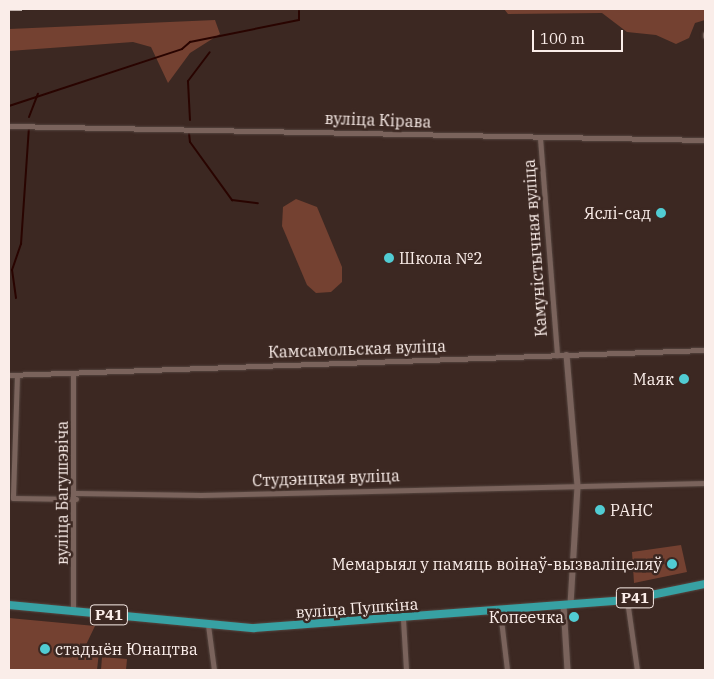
<!DOCTYPE html>
<meta charset="utf-8">
<style>
body{margin:0}
#map{position:relative;width:714px;height:679px;overflow:hidden;background:#3c2822;font-family:"IBM Plex Serif",serif}
div>[style]{position:absolute}
.green>*{inset:0;background:#744131}
.stream>*{height:2px;margin:-1px;padding:0 1px;transform-origin:1px;border-radius:1px;background:#290400}
.roads{filter:drop-shadow(0 0 1px #564640) drop-shadow(0 0 1px #564640)}
.minor>*{height:5px;margin:-2.5px;padding:0 2.5px;transform-origin:2.5px;border-radius:2.5px;background:#7a635c}
.tertiary>*{height:5.5px;margin:-2.75px;padding:0 2.75px;transform-origin:2.75px;border-radius:2.75px;background:#7a635c}
.primary>*{height:8px;margin:-4px;padding:0 4px;transform-origin:4px;border-radius:4px;background:#37a1a3}
.rail>*{height:4px;margin-top:-2px;transform-origin:0;background:repeating-linear-gradient(90deg,#3c2822 0 5.5px,#c0b1ac 0 11px);box-sizing:border-box;border-block:1px solid #c0b1ac}
.dots>*{width:14px;height:14px;translate:-50% -50%;box-sizing:border-box;border:2px solid #3c2822;border-radius:50%}
span{translate:-50% -50%;white-space:nowrap;text-align:center;line-height:1.15;-webkit-text-stroke:5px #3c2822;paint-order:stroke}
.shield-label span{padding:1px 4px;background:#3c2822;border:1px solid;border-radius:4px;-webkit-text-stroke-width:0}
.shield-label{font-size:15px;color:#faede9;font-weight:700}
.street-label{font-size:16px;color:#faede9}
.poi-label{font-size:16px;color:#faede9}
.right{translate:-100% -50%;text-align:right}
.left{translate:0 -50%;text-align:left}
.frame{position:absolute;inset:0;border:10px solid #faede9;pointer-events:none}
.scale{position:absolute;left:532px;top:30px;width:91px;height:22px;box-sizing:border-box;border:2px solid #faede9;border-top:0;padding-left:6px;font-size:15px;line-height:18px;white-space:nowrap;color:#faede9;-webkit-text-stroke:4px #3c2822;paint-order:stroke}
</style>
<div id="map">
<div class="green">
<div style="clip-path:polygon(504px 9px,705px 9px,705px 20px,695px 23px,689px 38px,676px 44px,656px 35px,627px 32px,602px 13px,508px 14px)"></div>
<div style="clip-path:polygon(215px 20px,220px 34px,190px 53px,168px 83px,151px 47px,133px 42px,9px 51px,9px 29px)"></div>
<div style="clip-path:polygon(296px 199px,317px 207px,342px 267px,342px 282px,331px 292px,316px 293px,307px 285px,282px 226px,283px 207px)"></div>
<div style="clip-path:polygon(681px 545px,687px 572px,634px 583px,632px 552px)"></div>
<div style="clip-path:polygon(9px 618px,95px 626px,83px 651px,99px 652px,97px 670px,9px 670px)"></div>
<div style="clip-path:polygon(102px 657px,127px 659px,126px 670px,101px 670px)"></div>
</div>
<div class="stream">
<div style="left:9px;top:106px;width:182px;rotate:-18.2deg"></div>
<div style="left:182px;top:49px;width:11px;rotate:-41deg"></div>
<div style="left:190px;top:42px;width:111px;rotate:-11.4deg"></div>
<div style="left:299px;top:20px;width:9px;rotate:-90deg"></div>
<div style="left:29px;top:117px;width:25px;rotate:-69deg"></div>
<div style="left:190px;top:120px;width:39px;rotate:-93deg"></div>
<div style="left:188px;top:81px;width:36px;rotate:-53deg"></div>
<div style="left:189px;top:133px;width:9px;rotate:84deg"></div>
<div style="left:190px;top:142px;width:72px;rotate:54.1deg"></div>
<div style="left:232px;top:200px;width:26px;rotate:7deg"></div>
<div style="left:16px;top:298px;width:28px;rotate:-98deg"></div>
<div style="left:12px;top:270px;width:28px;rotate:-71deg"></div>
<div style="left:21px;top:244px;width:116px;rotate:-86.1deg"></div>
</div>
<div class="roads">
<div class="minor">
<div style="left:705px;top:34px;width:2px;rotate:90deg"></div>
<div style="left:9px;top:126px;width:696px;rotate:1.15deg"></div>
<div style="left:540px;top:138px;width:218px;rotate:85.5deg"></div>
<div style="left:9px;top:375px;width:696px;rotate:-2.06deg"></div>
<div style="left:17px;top:375px;width:123px;rotate:91.9deg"></div>
<div style="left:13px;top:498px;width:63px;rotate:0.9deg"></div>
<div style="left:76px;top:493px;width:125px;rotate:0.9deg"></div>
<div style="left:201px;top:495px;width:504px;rotate:-1.36deg"></div>
<div style="left:627px;top:600px;width:71px;rotate:81.9deg"></div>
<div style="left:500px;top:611px;width:59px;rotate:83.2deg"></div>
<div style="left:73px;top:612px;width:238px;rotate:-90deg"></div>
<div style="left:403px;top:619px;width:51px;rotate:86.6deg"></div>
<div style="left:208px;top:625px;width:45px;rotate:82.4deg"></div>
</div>
<div class="tertiary">
<div style="left:567px;top:355px;width:132px;rotate:85.2deg"></div>
<div style="left:578px;top:487px;width:118px;rotate:93.4deg"></div>
<div style="left:564px;top:605px;width:65px;rotate:86.5deg"></div>
</div>
<div class="primary">
<div style="left:9px;top:605px;width:246px;rotate:5.4deg"></div>
<div style="left:254px;top:628px;width:374px;rotate:-4.3deg"></div>
<div style="left:627px;top:600px;width:80px;rotate:-11.6deg"></div>
</div>
</div>
<div class="rail">
<div style="left:9px;top:9px;width:13px"></div>
</div>
<div class="dots">
<div style="left:661px;top:213px;background:#51ccd3"></div>
<div style="left:389px;top:258px;background:#51ccd3"></div>
<div style="left:684px;top:379px;background:#51ccd3"></div>
<div style="left:600px;top:510px;background:#51ccd3"></div>
<div style="left:672px;top:564px;background:#51ccd3"></div>
<div style="left:574px;top:617px;background:#51ccd3"></div>
<div style="left:45px;top:649px;background:#51ccd3"></div>
</div>
<div class="shield-label">
<span style="left:635px;top:598px">Р41</span>
<span style="left:109px;top:615px">Р41</span>
</div>
<div class="street-label">
<span style="left:378px;top:120px;rotate:2deg">вуліца Кірава</span>
<span style="left:535px;top:248px;rotate:-94deg">Камуністычная вуліца</span>
<span style="left:357px;top:349px;rotate:-2deg">Камсамольская вуліца</span>
<span style="left:326px;top:478px;rotate:-2deg">Студэнцкая вуліца</span>
<span style="left:62px;top:493px;rotate:-90deg">вуліца Багушэвіча</span>
<span style="left:357px;top:608px;rotate:-4deg">вуліца Пушкіна</span>
</div>
<div class="poi-label">
<span class="right" style="left:651px;top:213px">Яслі-сад</span>
<span class="left" style="left:399px;top:258px">Школа №2</span>
<span class="right" style="left:674px;top:379px">Маяк</span>
<span class="left" style="left:610px;top:510px">РАНС</span>
<span class="right" style="left:662px;top:564px">Мемарыял у памяць воінаў-вызваліцеляў</span>
<span class="right" style="left:564px;top:617px">Копеечка</span>
<span class="left" style="left:55px;top:649px">стадыён Юнацтва</span>
</div>
<div class="frame"></div>
<div class="scale">100 m</div>
</div>
